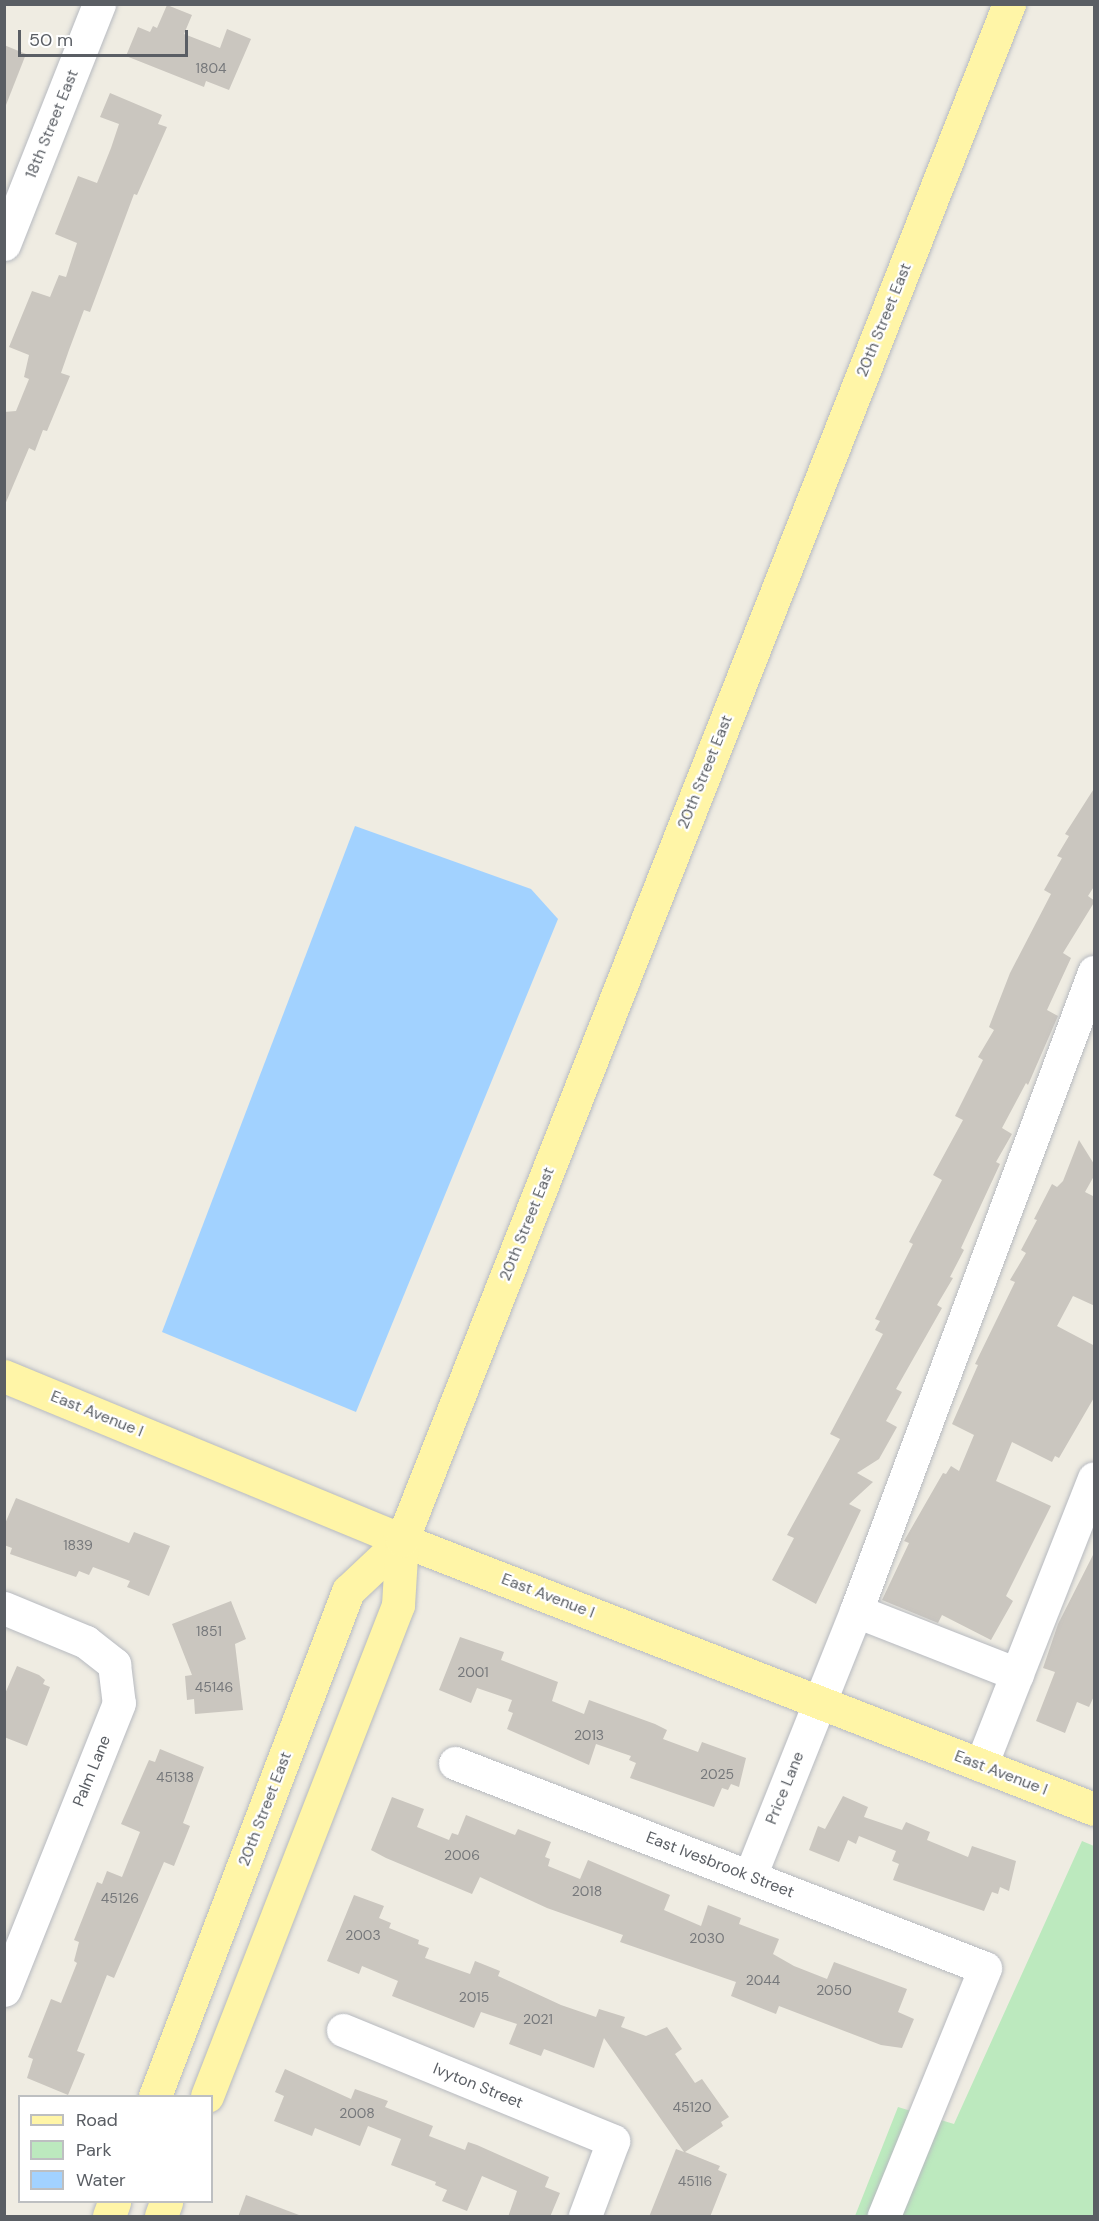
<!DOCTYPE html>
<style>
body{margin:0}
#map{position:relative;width:1099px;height:2221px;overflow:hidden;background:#efece2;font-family:"DM Sans",sans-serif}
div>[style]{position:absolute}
.green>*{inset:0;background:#bce9be}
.water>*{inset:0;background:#a2d2ff}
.building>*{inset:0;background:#cac6bf}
.roads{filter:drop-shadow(0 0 2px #b7bac0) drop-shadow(0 0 2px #b7bac0)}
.minor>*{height:33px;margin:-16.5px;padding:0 16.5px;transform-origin:16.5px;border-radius:16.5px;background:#fff}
.major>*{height:33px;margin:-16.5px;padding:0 16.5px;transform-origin:16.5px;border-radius:16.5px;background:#fff5a7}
span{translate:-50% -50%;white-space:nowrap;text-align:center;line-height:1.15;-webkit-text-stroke:4.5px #fff;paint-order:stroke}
.number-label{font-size:14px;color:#76787b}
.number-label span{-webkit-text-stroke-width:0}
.street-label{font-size:16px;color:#5a5e64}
.frame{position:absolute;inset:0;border:6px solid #5a5e64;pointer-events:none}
.legend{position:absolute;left:18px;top:2095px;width:195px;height:108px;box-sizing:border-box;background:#fff;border:2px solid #bdbfc1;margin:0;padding:8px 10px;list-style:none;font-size:18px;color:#5a5e64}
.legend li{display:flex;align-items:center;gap:12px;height:30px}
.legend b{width:30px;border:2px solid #bdbfc1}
.scale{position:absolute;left:18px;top:30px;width:170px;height:27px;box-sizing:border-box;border:3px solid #5a5e64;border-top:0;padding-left:8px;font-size:18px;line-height:21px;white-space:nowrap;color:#5a5e64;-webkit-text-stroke:4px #fff;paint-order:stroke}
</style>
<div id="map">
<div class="green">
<div style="clip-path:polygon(1082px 1841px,1094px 1846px,1094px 2216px,855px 2216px,898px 2107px,954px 2124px)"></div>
</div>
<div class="water">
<div style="clip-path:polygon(355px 826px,531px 889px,558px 919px,356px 1412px,162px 1332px)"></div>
</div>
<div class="building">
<div style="clip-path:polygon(167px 5px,192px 15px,184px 34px,220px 48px,227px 29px,251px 39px,229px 90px,206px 81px,204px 87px,126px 56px,138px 27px,150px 32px,153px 26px,157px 28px)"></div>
<div style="clip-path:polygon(4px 45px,26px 54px,6px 105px,4px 105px)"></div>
<div style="clip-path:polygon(110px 93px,162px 115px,158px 124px,167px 127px,137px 195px,134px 194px,90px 312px,84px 310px,69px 350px,61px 373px,70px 376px,47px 431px,43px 430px,35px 451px,29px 448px,4px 507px,4px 412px,16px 411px,29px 379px,24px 377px,29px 355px,9px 347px,32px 291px,50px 297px,59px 275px,66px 277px,77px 243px,55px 234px,78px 176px,97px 183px,111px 148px,119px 124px,100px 117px)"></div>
<div style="clip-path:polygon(1095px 787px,1095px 885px,1088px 896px,1095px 901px,1063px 953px,1071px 958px,1047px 1010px,1058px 1016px,1028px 1085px,1026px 1083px,1002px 1128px,1012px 1134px,996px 1162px,1000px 1164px,961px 1248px,964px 1250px,950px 1277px,953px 1278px,937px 1305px,942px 1308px,896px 1389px,902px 1392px,886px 1421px,897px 1427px,879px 1459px,857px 1473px,873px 1482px,849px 1504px,861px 1510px,816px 1604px,772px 1580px,794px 1538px,787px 1535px,840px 1439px,830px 1434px,883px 1334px,875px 1330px,880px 1321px,875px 1319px,913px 1244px,909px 1242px,942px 1180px,933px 1175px,963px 1120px,955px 1116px,983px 1060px,978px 1057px,994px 1030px,989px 1027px,1010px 973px,1051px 894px,1044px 890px,1062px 858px,1057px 856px,1069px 836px,1065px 834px)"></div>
<div style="clip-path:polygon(1079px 1140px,1094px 1164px,1094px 1176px,1085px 1192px,1095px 1197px,1095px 1306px,1073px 1296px,1057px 1326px,1095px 1346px,1095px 1396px,1059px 1458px,1055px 1456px,1052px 1462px,1012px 1442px,996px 1481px,1051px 1506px,1006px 1596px,1013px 1601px,991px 1640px,942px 1615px,938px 1623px,882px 1600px,909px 1543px,904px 1541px,943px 1473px,946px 1474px,951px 1466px,959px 1471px,974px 1435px,952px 1424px,978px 1365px,975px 1364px,1015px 1282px,1010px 1280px,1026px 1253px,1021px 1250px,1037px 1220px,1034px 1219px,1052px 1184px,1057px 1187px,1063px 1181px)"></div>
<div style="clip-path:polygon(16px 1498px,129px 1543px,134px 1532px,170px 1546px,149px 1596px,127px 1587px,130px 1581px,93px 1567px,89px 1575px,79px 1571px,76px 1577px,10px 1554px,12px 1548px,4px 1545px,4px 1526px)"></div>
<div style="clip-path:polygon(1095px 1551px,1095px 1694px,1089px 1707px,1077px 1702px,1065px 1733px,1036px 1721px,1055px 1672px,1043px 1668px,1058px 1624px)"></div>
<div style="clip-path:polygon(231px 1601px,246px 1639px,235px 1644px,243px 1710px,195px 1714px,194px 1699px,187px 1700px,185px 1676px,192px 1675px,172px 1624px)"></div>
<div style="clip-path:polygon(460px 1637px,504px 1652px,501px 1660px,558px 1682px,552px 1701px,584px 1714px,589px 1700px,655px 1724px,667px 1730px,663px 1739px,698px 1752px,702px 1742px,746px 1758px,739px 1787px,731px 1784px,728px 1790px,722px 1788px,714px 1807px,630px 1778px,636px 1763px,629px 1760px,631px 1756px,596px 1744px,589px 1765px,507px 1729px,513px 1713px,508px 1711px,512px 1700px,477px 1688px,471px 1703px,439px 1690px)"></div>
<div style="clip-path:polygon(17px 1666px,39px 1675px,45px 1680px,43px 1684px,50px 1687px,27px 1746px,4px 1737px,4px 1696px)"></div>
<div style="clip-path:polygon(160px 1749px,204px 1767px,183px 1823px,190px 1826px,174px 1866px,164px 1862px,114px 1978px,107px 1975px,77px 2051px,85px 2054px,68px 2095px,27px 2078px,33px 2059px,28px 2057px,51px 1999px,61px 2003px,77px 1963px,74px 1961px,79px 1942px,74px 1940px,97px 1882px,102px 1884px,107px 1871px,122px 1877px,140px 1832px,121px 1824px,149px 1760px,155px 1762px)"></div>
<div style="clip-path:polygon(843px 1796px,868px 1807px,864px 1817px,902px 1830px,906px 1822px,930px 1832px,927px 1840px,968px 1857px,972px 1846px,1016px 1861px,1009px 1891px,1000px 1887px,998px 1894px,992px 1892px,984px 1911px,893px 1880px,899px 1864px,892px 1861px,896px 1851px,859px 1836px,856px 1844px,848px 1840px,839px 1862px,809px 1850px,818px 1826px,825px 1829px)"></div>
<div style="clip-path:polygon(392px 1797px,424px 1809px,417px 1827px,449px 1840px,452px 1833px,458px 1835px,466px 1815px,515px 1835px,518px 1829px,551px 1842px,545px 1857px,550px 1859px,548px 1866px,580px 1879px,588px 1860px,670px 1895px,664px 1910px,701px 1926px,708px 1905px,741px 1918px,739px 1924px,779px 1939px,773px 1954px,794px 1966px,827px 1979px,834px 1962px,907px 1989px,898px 2012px,914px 2019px,902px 2048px,881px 2045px,779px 2006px,776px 2014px,731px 1996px,736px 1982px,620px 1942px,623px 1935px,547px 1908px,480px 1877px,472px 1894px,386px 1858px,371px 1850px)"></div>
<div style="clip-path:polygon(354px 1895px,384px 1906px,379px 1918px,391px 1923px,389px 1928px,419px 1940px,418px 1944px,429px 1948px,425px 1958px,470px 1974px,475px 1961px,500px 1971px,498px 1976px,561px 2005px,596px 2017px,599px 2009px,625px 2017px,621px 2027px,646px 2036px,667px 2027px,682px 2049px,675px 2054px,695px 2083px,702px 2079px,729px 2117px,721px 2122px,723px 2126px,685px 2152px,720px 2166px,718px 2170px,727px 2174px,710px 2217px,649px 2217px,676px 2149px,684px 2152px,604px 2038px,594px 2068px,544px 2049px,541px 2056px,509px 2044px,517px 2024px,481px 2012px,474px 2028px,392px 1996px,398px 1981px,362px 1966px,359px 1974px,327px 1961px)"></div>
<div style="clip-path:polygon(285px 2069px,351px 2099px,355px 2089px,388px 2101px,385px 2107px,433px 2126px,429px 2136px,465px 2150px,468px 2142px,477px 2145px,549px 2177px,545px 2187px,560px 2193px,550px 2217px,508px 2217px,517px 2191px,482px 2176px,467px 2211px,442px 2201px,447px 2190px,435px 2185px,436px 2182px,391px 2165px,401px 2139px,368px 2126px,360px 2146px,315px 2128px,312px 2136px,274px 2121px,284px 2096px,275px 2092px)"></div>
<div style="clip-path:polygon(246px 2195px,299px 2215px,299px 2217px,238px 2217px)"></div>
</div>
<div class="roads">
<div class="minor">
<div style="left:4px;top:244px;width:258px;rotate:-68.4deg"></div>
<div style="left:4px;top:1608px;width:89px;rotate:22.5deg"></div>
<div style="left:86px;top:1642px;width:36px;rotate:38deg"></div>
<div style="left:114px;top:1664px;width:39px;rotate:83deg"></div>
<div style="left:119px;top:1703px;width:309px;rotate:111.8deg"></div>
<div style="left:856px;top:1611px;width:173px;rotate:21.4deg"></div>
<div style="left:455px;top:1763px;width:568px;rotate:21.15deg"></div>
<div style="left:985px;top:1968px;width:268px;rotate:112.2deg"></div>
<div style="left:981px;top:1765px;width:308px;rotate:-68.5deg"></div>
<div style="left:750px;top:1876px;width:285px;rotate:-68.2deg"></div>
<div style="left:856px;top:1611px;width:682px;rotate:-69.57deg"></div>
<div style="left:343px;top:2030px;width:292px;rotate:22.3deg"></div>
<div style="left:613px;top:2141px;width:80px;rotate:110.5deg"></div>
</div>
<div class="major">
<div style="left:4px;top:1376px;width:430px;rotate:22.4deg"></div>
<div style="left:402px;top:1540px;width:742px;rotate:21.24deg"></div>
<div style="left:155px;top:2096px;width:541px;rotate:-69.08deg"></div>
<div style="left:348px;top:1591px;width:74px;rotate:-43.4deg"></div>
<div style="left:207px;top:2096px;width:527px;rotate:-68.74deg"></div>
<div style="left:398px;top:1605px;width:65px;rotate:-86.5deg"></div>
<div style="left:402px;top:1540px;width:1652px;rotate:-68.44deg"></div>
<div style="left:109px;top:2216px;width:15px;rotate:-70deg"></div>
<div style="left:161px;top:2216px;width:15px;rotate:-70deg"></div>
</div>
</div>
<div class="number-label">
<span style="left:211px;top:68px">1804</span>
<span style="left:78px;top:1545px">1839</span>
<span style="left:209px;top:1631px">1851</span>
<span style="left:473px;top:1672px">2001</span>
<span style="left:214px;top:1687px">45146</span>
<span style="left:589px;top:1735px">2013</span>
<span style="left:717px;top:1774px">2025</span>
<span style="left:175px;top:1777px">45138</span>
<span style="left:462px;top:1855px">2006</span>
<span style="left:587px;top:1891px">2018</span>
<span style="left:120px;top:1898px">45126</span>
<span style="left:363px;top:1935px">2003</span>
<span style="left:707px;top:1938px">2030</span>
<span style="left:763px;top:1980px">2044</span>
<span style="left:834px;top:1990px">2050</span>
<span style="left:474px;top:1997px">2015</span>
<span style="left:538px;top:2019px">2021</span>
<span style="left:692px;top:2107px">45120</span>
<span style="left:357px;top:2113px">2008</span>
<span style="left:695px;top:2181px">45116</span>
</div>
<div class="street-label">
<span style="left:52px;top:124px;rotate:-68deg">18th Street East</span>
<span style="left:884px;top:320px;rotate:-68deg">20th Street East</span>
<span style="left:705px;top:772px;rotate:-68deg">20th Street East</span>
<span style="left:527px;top:1224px;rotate:-68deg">20th Street East</span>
<span style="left:97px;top:1414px;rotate:22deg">East Avenue I</span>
<span style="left:548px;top:1596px;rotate:21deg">East Avenue I</span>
<span style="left:92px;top:1771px;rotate:-68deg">Palm Lane</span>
<span style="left:1001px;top:1773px;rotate:21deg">East Avenue I</span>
<span style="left:785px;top:1788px;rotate:-68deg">Price Lane</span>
<span style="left:265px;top:1809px;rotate:-69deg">20th Street East</span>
<span style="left:720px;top:1865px;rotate:21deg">East Ivesbrook Street</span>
<span style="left:478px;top:2086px;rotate:22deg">Ivyton Street</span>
</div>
<div class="frame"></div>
<ul class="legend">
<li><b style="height:8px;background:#fff5a7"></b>Road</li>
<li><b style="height:16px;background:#bce9be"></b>Park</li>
<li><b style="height:16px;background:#a2d2ff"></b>Water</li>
</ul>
<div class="scale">50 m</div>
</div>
